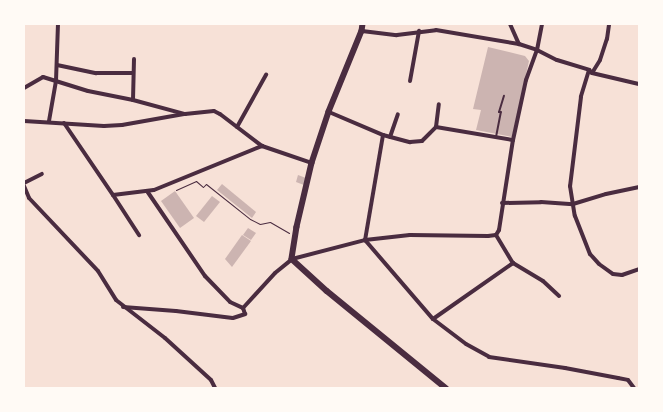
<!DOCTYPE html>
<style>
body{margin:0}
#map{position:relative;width:663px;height:412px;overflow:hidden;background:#f7e1d7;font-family:Ubuntu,sans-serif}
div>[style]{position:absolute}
.building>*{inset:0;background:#ccb4b1}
.path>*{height:1px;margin:-0.5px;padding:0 0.5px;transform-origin:0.5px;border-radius:0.5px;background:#4a2c40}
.service>*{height:2px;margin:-1px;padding:0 1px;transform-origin:1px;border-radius:1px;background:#4a2c40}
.minor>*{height:4px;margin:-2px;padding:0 2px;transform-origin:2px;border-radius:2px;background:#4a2c40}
.secondary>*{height:5.5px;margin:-2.75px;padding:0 2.75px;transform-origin:2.75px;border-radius:2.75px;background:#4a2c40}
span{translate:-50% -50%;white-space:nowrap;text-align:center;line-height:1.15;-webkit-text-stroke:3px #fffaf5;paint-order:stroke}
.frame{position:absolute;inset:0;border:25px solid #fffaf5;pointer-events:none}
</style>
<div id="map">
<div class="building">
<div style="clip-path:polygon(488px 47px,525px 56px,529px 61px,512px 137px,476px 130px,481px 110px,473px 109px)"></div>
<div style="clip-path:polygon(298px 175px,306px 178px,304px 185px,296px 182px)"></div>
<div style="clip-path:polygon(222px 184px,256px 212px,252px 218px,217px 190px)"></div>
<div style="clip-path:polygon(175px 191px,194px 218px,180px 228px,161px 201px)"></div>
<div style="clip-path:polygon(212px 196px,220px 202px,204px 222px,196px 216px)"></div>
<div style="clip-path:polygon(248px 228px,256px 233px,251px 240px,243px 235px)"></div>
<div style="clip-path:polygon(242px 235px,251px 241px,232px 267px,225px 259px)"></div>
</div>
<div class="path">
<div style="left:176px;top:190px;width:22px;rotate:-24deg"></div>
<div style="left:196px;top:181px;width:9px;rotate:41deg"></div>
<div style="left:203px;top:187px;width:4px;rotate:-45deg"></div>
<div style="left:206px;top:184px;width:56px;rotate:38.5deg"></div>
<div style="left:250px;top:219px;width:11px;rotate:27deg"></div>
<div style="left:260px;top:224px;width:10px;rotate:-11deg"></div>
<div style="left:270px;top:222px;width:22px;rotate:30deg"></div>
</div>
<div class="service">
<div style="left:496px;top:137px;width:25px;rotate:-79deg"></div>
<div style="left:501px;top:112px;width:2px;rotate:180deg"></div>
<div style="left:499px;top:112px;width:17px;rotate:-73deg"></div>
</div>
<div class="minor">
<div style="left:510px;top:24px;width:22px;rotate:66deg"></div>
<div style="left:362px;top:31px;width:35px;rotate:7deg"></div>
<div style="left:397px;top:35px;width:39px;rotate:-7deg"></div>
<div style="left:436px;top:30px;width:84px;rotate:9.6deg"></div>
<div style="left:519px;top:44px;width:19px;rotate:18deg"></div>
<div style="left:537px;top:50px;width:22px;rotate:27deg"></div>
<div style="left:557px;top:60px;width:34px;rotate:17deg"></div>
<div style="left:589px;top:70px;width:4px;rotate:45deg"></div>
<div style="left:592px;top:73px;width:48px;rotate:13.2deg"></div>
<div style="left:57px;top:65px;width:40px;rotate:12deg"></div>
<div style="left:96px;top:73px;width:37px"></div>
<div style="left:589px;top:70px;width:28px;rotate:107deg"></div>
<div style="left:581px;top:97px;width:90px;rotate:97deg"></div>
<div style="left:570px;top:186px;width:30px;rotate:81deg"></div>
<div style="left:575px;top:216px;width:41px;rotate:68.5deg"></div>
<div style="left:590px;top:254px;width:13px;rotate:48deg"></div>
<div style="left:599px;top:264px;width:17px;rotate:36deg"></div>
<div style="left:613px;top:274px;width:9px;rotate:6deg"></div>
<div style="left:622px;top:275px;width:18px;rotate:-19deg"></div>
<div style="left:592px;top:73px;width:15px;rotate:-58deg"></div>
<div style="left:600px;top:60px;width:22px;rotate:-72deg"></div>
<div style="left:607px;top:39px;width:15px;rotate:-82deg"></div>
<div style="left:410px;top:81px;width:51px;rotate:-79.8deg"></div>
<div style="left:24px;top:88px;width:22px;rotate:-30deg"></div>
<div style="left:43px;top:77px;width:47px;rotate:17.3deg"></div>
<div style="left:88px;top:91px;width:46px;rotate:11.3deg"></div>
<div style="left:133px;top:100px;width:54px;rotate:15.1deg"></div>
<div style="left:185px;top:114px;width:29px;rotate:-6deg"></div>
<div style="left:214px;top:111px;width:7px;rotate:27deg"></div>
<div style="left:220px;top:114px;width:53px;rotate:37.3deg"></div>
<div style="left:262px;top:146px;width:53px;rotate:18.8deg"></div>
<div style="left:133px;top:100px;width:41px;rotate:-88.6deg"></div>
<div style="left:329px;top:112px;width:59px;rotate:23.1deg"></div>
<div style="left:383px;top:135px;width:28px;rotate:15deg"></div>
<div style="left:410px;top:142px;width:12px;rotate:-5deg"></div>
<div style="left:422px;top:141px;width:20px;rotate:-45deg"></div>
<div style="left:436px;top:127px;width:78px;rotate:9.6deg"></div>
<div style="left:24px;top:121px;width:80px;rotate:3.6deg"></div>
<div style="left:104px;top:126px;width:18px;rotate:-3deg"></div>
<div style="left:122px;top:125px;width:63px;rotate:-10.1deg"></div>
<div style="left:49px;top:121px;width:41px;rotate:-80.1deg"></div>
<div style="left:56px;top:81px;width:57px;rotate:-88deg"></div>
<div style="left:64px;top:123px;width:87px;rotate:55.8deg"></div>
<div style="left:113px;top:195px;width:41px;rotate:-7deg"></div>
<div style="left:154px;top:190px;width:117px;rotate:-22.2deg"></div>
<div style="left:237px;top:127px;width:60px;rotate:-60.9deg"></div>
<div style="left:436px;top:127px;width:23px;rotate:-83deg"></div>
<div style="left:383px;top:135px;width:107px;rotate:99.7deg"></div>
<div style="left:365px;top:240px;width:104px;rotate:49.3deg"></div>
<div style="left:433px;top:319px;width:41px;rotate:37.1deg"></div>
<div style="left:466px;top:344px;width:26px;rotate:29deg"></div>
<div style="left:489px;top:357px;width:77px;rotate:8.2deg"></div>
<div style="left:565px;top:368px;width:54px;rotate:10.7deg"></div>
<div style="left:618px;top:378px;width:10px;rotate:11deg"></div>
<div style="left:628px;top:380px;width:10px;rotate:53deg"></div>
<div style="left:390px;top:137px;width:24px;rotate:-71deg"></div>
<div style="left:24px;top:183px;width:20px;rotate:-27deg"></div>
<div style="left:24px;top:186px;width:13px;rotate:67deg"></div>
<div style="left:29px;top:198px;width:100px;rotate:46.6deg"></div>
<div style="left:98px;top:271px;width:34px;rotate:58deg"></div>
<div style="left:116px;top:300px;width:62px;rotate:37.8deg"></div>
<div style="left:165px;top:338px;width:62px;rotate:42.4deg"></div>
<div style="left:211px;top:380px;width:9px;rotate:63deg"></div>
<div style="left:147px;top:191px;width:103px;rotate:55.7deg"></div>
<div style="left:205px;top:276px;width:36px;rotate:46deg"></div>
<div style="left:230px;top:302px;width:14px;rotate:25deg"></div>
<div style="left:113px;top:195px;width:48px;rotate:57deg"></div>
<div style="left:502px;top:203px;width:39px;rotate:-1deg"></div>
<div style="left:541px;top:202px;width:32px;rotate:4deg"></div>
<div style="left:573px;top:204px;width:34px;rotate:-17deg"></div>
<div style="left:606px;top:194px;width:34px;rotate:-12deg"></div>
<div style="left:496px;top:235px;width:6px;rotate:-59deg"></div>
<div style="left:499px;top:230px;width:91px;rotate:-81.2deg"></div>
<div style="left:513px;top:140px;width:61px;rotate:-77.8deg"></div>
<div style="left:526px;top:80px;width:32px;rotate:-70deg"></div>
<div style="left:537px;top:50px;width:26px;rotate:-79deg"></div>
<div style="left:496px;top:235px;width:33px;rotate:59deg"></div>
<div style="left:513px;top:263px;width:35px;rotate:31deg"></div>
<div style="left:543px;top:281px;width:22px;rotate:43deg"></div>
<div style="left:123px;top:307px;width:53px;rotate:4.3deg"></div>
<div style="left:176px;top:311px;width:57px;rotate:7deg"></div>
<div style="left:233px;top:318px;width:13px;rotate:-18deg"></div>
<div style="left:245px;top:314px;width:6px;rotate:-108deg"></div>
<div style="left:243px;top:308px;width:47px;rotate:-47.6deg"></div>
<div style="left:275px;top:273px;width:22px;rotate:-39deg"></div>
<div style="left:292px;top:259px;width:75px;rotate:-14.6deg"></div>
<div style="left:365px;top:240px;width:45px;rotate:-6.3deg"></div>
<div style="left:410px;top:235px;width:78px;rotate:0.7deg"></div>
<div style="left:488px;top:236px;width:8px;rotate:-7deg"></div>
<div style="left:433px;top:319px;width:98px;rotate:-35deg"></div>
</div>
<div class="secondary">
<div style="left:363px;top:24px;width:7px;rotate:98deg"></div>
<div style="left:362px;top:31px;width:87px;rotate:112.2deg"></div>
<div style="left:329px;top:112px;width:54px;rotate:108.4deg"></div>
<div style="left:312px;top:163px;width:66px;rotate:103.2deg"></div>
<div style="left:297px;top:227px;width:32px;rotate:99deg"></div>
<div style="left:292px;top:259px;width:47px;rotate:42.4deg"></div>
<div style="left:327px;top:291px;width:154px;rotate:39.2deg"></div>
</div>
<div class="frame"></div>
</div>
